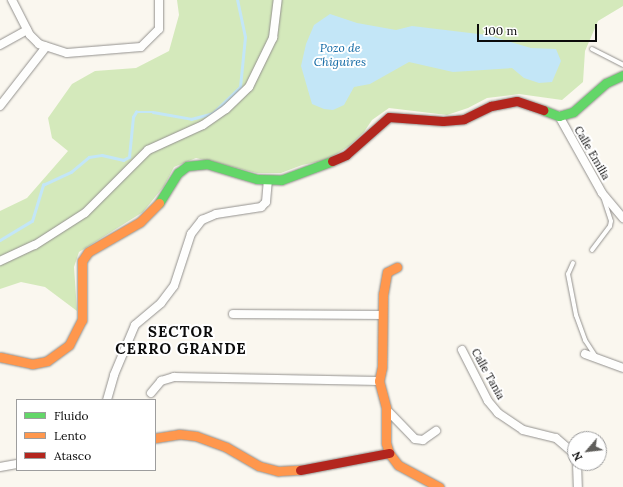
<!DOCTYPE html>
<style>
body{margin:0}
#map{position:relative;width:623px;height:487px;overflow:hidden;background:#faf7ef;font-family:Lora,serif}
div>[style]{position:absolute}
.forest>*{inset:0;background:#d4e9bb}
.water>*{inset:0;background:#c3e6f7}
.stream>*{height:2.5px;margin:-1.25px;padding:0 1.25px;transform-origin:1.25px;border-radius:1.25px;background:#c3e6f7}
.roads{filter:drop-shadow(0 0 1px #93918e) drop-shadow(0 0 1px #93918e)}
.lane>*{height:4px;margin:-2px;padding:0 2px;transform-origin:2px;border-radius:2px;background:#fefefd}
.street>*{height:8px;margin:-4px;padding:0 4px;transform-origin:4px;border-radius:4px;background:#fefefd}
.fast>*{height:9px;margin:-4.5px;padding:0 4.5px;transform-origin:4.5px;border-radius:4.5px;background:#63d668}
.slow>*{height:9px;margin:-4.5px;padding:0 4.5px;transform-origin:4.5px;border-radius:4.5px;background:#ff974d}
.jam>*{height:9px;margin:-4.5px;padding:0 4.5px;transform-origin:4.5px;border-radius:4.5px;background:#b3261e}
span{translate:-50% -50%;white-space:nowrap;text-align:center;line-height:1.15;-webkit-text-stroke:4px #fff;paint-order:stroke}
.street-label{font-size:11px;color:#0b0b0b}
.water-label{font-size:12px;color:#0e67a3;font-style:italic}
.district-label{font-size:15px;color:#0b0b0b;font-weight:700;letter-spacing:1px}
.legend{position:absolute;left:16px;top:399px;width:140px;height:72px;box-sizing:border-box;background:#fff;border:1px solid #9d9d9d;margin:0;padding:5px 7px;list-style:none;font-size:12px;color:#0b0b0b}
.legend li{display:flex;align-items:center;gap:8px;height:20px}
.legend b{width:20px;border:1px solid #9d9d9d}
.north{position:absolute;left:567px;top:431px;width:40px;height:40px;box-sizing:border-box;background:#fff;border:1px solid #9d9d9d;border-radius:50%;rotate:242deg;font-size:11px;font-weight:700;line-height:16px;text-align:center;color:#0b0b0b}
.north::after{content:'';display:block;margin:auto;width:14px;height:18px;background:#5f5e5b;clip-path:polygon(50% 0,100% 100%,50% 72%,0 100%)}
.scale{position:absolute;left:477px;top:24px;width:120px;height:18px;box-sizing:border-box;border:2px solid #0b0b0b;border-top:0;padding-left:5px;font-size:12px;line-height:14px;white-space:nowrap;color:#0b0b0b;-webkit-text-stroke:3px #fff;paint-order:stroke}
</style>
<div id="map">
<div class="forest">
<div style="clip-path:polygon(177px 0,623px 0,623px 6px,598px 21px,585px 51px,583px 82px,562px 100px,519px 94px,487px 98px,468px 108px,447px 115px,389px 108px,372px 120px,364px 132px,349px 146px,327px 160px,302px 165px,281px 173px,257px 173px,196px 158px,174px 167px,164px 186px,143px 212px,79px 252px,74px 267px,77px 311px,45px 287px,21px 282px,0 289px,0 211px,27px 198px,68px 151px,52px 138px,48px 118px,72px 84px,95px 71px,136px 68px,169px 51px,179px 15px)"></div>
</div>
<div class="water">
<div style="clip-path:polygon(330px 14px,357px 23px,396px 30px,412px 26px,487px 35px,531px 48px,556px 49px,561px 61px,552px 82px,539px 83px,524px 78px,512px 68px,453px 72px,409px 62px,370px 84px,354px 87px,344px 105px,333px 110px,324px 109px,312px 104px,301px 66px,306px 44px,314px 25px)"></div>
</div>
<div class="stream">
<div style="left:0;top:240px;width:37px;rotate:-31deg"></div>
<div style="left:32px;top:221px;width:38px;rotate:-73deg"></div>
<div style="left:43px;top:185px;width:31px;rotate:-25deg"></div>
<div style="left:71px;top:172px;width:23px;rotate:-40deg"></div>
<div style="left:89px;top:157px;width:13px;rotate:-9deg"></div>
<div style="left:102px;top:155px;width:22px;rotate:13deg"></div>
<div style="left:123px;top:160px;width:7px;rotate:-27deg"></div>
<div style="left:129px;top:157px;width:40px;rotate:-84.3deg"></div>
<div style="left:133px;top:117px;width:6px;rotate:-59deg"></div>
<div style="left:136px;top:112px;width:17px"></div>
<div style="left:153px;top:112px;width:39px;rotate:10deg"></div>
<div style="left:191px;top:119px;width:23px;rotate:-15deg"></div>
<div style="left:213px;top:113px;width:37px;rotate:-44deg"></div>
<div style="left:240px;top:87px;width:50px;rotate:-84.3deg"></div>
<div style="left:245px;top:37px;width:38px;rotate:-102deg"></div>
</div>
<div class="roads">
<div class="lane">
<div style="left:592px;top:49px;width:35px;rotate:27deg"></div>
<div style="left:592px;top:250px;width:30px;rotate:-53deg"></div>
<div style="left:610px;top:226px;width:5px;rotate:-79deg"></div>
<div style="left:611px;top:221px;width:26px;rotate:-108deg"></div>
<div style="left:573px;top:263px;width:12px;rotate:114deg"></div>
<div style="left:568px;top:274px;width:42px;rotate:79deg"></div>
<div style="left:576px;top:315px;width:27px;rotate:70deg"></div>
<div style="left:585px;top:340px;width:20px;rotate:57deg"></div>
</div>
<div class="street">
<div style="left:12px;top:0;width:39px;rotate:63deg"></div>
<div style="left:30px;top:35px;width:13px;rotate:45deg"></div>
<div style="left:39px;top:44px;width:29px;rotate:18deg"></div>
<div style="left:67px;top:53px;width:74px;rotate:-4.6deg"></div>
<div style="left:141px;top:47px;width:25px;rotate:-45deg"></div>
<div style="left:159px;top:29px;width:29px;rotate:-90deg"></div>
<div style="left:0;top:45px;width:31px;rotate:-29deg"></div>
<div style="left:0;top:106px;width:75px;rotate:-52.1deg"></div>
<div style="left:559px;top:116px;width:88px;rotate:60.8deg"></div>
<div style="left:602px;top:193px;width:33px;rotate:50deg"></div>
<div style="left:0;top:261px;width:38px;rotate:-25deg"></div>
<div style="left:35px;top:245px;width:59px;rotate:-32.6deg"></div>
<div style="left:85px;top:213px;width:89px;rotate:-45deg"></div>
<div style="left:148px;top:150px;width:60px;rotate:-24.4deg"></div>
<div style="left:203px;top:125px;width:28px;rotate:-35deg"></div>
<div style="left:226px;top:109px;width:32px;rotate:-44deg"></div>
<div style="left:249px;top:87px;width:55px;rotate:-63.9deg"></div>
<div style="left:273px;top:38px;width:38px;rotate:-83deg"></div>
<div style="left:233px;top:314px;width:150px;rotate:0.4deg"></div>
<div style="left:462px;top:350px;width:57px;rotate:63deg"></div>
<div style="left:488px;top:401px;width:16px;rotate:50deg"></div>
<div style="left:498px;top:413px;width:30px;rotate:34deg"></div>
<div style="left:523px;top:430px;width:34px;rotate:14deg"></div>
<div style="left:556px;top:438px;width:23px;rotate:41deg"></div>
<div style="left:573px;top:453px;width:5px;rotate:68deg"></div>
<div style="left:585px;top:354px;width:40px;rotate:20.2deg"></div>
<div style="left:151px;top:393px;width:16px;rotate:-50deg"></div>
<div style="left:161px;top:381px;width:14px;rotate:-17deg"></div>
<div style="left:174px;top:377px;width:205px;rotate:1.1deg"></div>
<div style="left:107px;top:400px;width:26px;rotate:-74deg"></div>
<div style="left:114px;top:375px;width:54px;rotate:-67.2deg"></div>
<div style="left:135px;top:325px;width:34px;rotate:-40deg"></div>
<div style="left:161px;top:303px;width:21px;rotate:-53deg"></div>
<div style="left:174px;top:286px;width:55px;rotate:-71.9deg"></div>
<div style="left:191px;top:234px;width:18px;rotate:-52deg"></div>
<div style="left:202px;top:220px;width:15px;rotate:-23deg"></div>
<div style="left:216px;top:214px;width:46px;rotate:-8.8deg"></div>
<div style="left:261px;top:207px;width:7px;rotate:-45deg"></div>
<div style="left:266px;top:202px;width:21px;rotate:-85deg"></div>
<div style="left:387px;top:410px;width:40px;rotate:46deg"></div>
<div style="left:415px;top:439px;width:8px;rotate:7deg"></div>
<div style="left:423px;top:440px;width:16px;rotate:-35deg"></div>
<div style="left:577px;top:463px;width:24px;rotate:88deg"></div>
<div style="left:0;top:467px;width:17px;rotate:-10deg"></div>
</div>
<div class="fast">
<div style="left:543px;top:110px;width:17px;rotate:21deg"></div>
<div style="left:559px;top:116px;width:15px;rotate:-16deg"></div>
<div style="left:573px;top:112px;width:44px;rotate:-41.3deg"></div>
<div style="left:606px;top:83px;width:19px;rotate:-25deg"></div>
<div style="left:159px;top:203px;width:36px;rotate:-58deg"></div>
<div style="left:178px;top:173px;width:11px;rotate:-38deg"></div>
<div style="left:187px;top:166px;width:20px;rotate:-6deg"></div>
<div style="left:207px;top:164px;width:52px;rotate:16.7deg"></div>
<div style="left:257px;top:179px;width:24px;rotate:2deg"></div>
<div style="left:281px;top:180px;width:54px;rotate:-20.4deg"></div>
</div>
<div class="slow">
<div style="left:397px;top:267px;width:11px;rotate:153deg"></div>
<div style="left:387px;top:272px;width:22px;rotate:100deg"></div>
<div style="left:383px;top:294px;width:73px;rotate:90.8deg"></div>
<div style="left:382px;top:367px;width:14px;rotate:102deg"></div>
<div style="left:379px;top:381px;width:28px;rotate:75deg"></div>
<div style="left:386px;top:408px;width:35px;rotate:90deg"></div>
<div style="left:386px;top:443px;width:10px;rotate:73deg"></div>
<div style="left:389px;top:453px;width:15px;rotate:53deg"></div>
<div style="left:398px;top:465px;width:47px;rotate:28.2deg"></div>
<div style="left:0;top:357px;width:33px;rotate:12deg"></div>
<div style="left:32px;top:364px;width:15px;rotate:-11deg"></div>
<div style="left:47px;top:361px;width:27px;rotate:-36deg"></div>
<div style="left:69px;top:345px;width:28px;rotate:-63deg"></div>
<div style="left:82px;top:320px;width:59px;rotate:-90deg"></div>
<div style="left:82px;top:261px;width:11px;rotate:-56deg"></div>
<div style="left:88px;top:252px;width:60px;rotate:-30deg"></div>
<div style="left:140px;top:222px;width:27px;rotate:-45deg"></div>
<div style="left:155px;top:438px;width:24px;rotate:-9deg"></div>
<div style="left:179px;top:434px;width:17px;rotate:7deg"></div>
<div style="left:196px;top:436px;width:32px;rotate:20deg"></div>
<div style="left:226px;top:447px;width:38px;rotate:30deg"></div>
<div style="left:259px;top:466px;width:20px;rotate:15deg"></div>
<div style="left:278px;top:471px;width:22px;rotate:-3deg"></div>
</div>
<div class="jam">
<div style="left:332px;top:161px;width:15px;rotate:-23deg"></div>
<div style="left:346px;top:155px;width:57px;rotate:-41.5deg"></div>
<div style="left:389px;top:117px;width:54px;rotate:4.2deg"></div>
<div style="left:443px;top:121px;width:21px;rotate:-5deg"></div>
<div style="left:464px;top:119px;width:30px;rotate:-26deg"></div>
<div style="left:491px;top:106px;width:26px;rotate:-11deg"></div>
<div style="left:517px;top:101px;width:28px;rotate:19deg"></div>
<div style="left:300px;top:470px;width:91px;rotate:-10.8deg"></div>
</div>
</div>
<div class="street-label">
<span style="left:592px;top:153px;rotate:60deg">Calle Emilia</span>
<span style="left:488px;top:374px;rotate:61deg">Calle Tania</span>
</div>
<div class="water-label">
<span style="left:340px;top:55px">Pozo de<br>Chiguires</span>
</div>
<div class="district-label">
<span style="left:181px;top:340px">SECTOR<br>CERRO GRANDE</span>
</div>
<ul class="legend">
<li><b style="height:5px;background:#63d668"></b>Fluido</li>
<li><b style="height:5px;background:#ff974d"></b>Lento</li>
<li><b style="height:5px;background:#b3261e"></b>Atasco</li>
</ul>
<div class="north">N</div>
<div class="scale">100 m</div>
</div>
